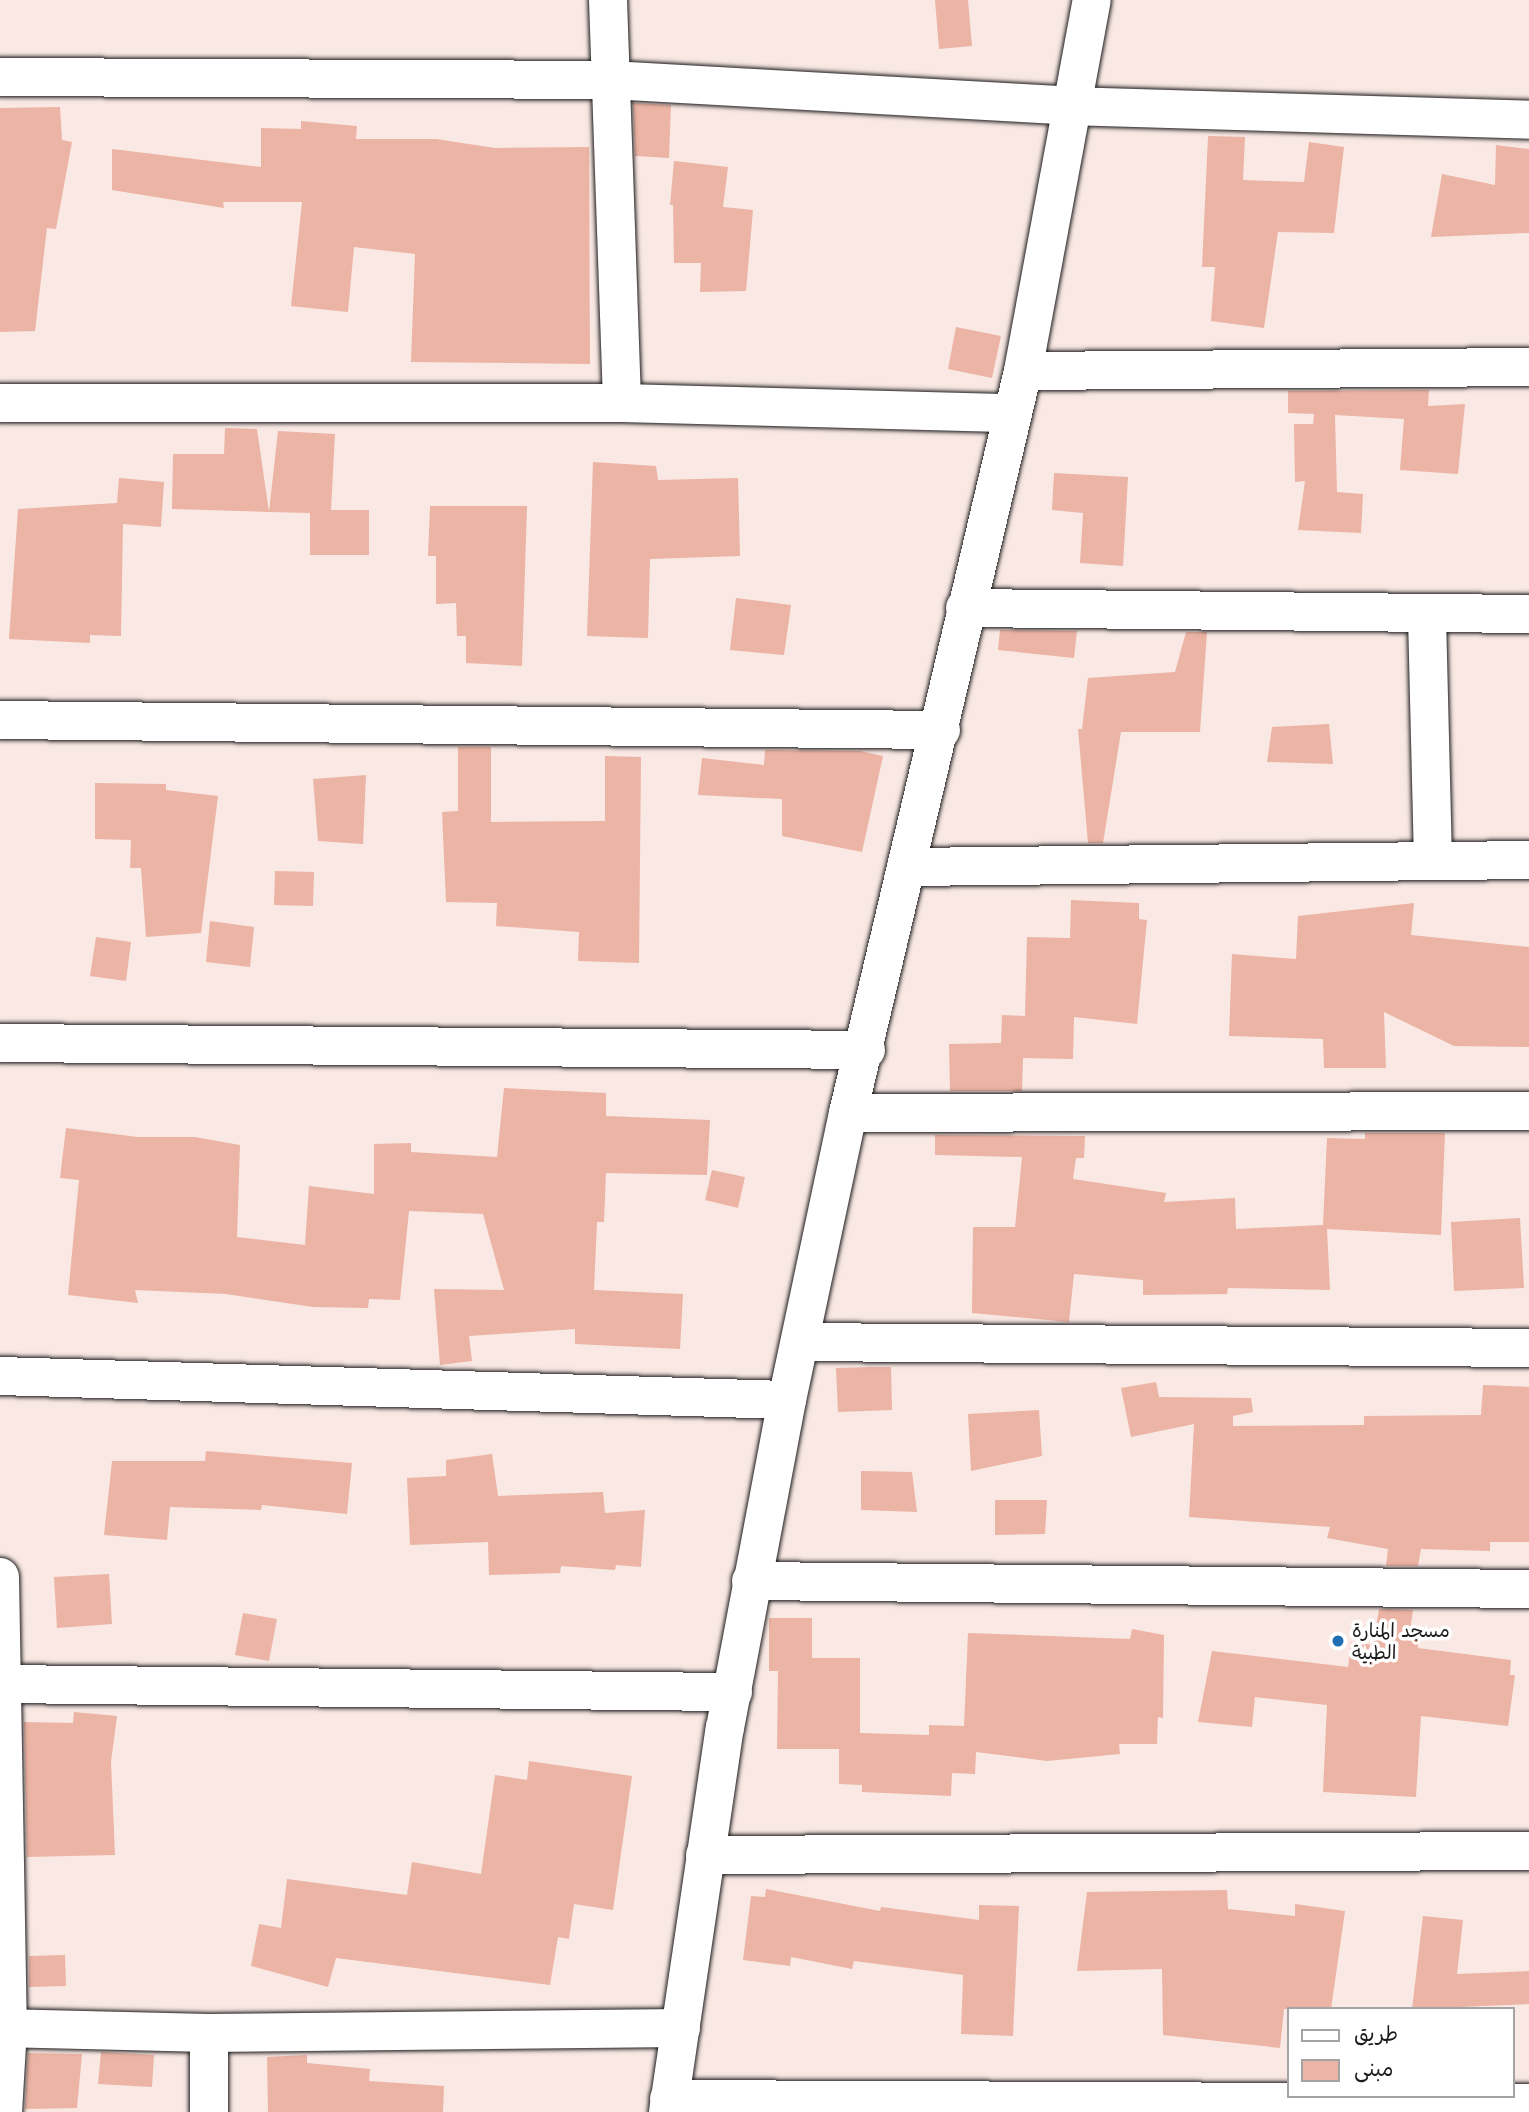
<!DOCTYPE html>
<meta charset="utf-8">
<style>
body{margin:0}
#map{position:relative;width:1529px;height:2112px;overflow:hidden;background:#f9e8e4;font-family:Mali,"Playpen Sans Arabic",sans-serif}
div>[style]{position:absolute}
.building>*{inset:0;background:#ecb4a4}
.roads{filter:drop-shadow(0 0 2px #1c1c1c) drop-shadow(0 0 2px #1c1c1c)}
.minor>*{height:38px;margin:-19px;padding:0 19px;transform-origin:19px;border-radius:19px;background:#fff}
.dots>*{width:19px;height:19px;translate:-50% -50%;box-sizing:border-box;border:4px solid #fff;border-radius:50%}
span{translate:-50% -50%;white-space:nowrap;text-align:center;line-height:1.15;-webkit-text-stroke:7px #fff;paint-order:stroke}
.poi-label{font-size:19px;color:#1c1c1c}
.left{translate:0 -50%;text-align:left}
.legend{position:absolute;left:1287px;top:2007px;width:228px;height:91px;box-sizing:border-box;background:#fff;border:2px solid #a4a4a4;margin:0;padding:9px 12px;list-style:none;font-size:21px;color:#1c1c1c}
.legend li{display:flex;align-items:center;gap:14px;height:35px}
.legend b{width:35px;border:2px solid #a4a4a4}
</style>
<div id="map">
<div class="building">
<div style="clip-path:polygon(935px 0,968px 0,972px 46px,939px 49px)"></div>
<div style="clip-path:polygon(633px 103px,671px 105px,669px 158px,635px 156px)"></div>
<div style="clip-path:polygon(60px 107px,62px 140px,72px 142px,56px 229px,47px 228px,35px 331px,0 332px,0 108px)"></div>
<div style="clip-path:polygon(301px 121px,357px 126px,356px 139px,436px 139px,495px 148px,589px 147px,590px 364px,411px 362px,415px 254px,354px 247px,348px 312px,291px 306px,302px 202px,223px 202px,224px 208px,112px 190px,112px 149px,261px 167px,261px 128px,301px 129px)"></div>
<div style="clip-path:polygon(1208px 136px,1245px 137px,1243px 180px,1304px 182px,1309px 142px,1344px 147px,1334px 233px,1278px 232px,1264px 328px,1211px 321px,1215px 267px,1202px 267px)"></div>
<div style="clip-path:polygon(1496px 145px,1529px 149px,1529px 233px,1431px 237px,1442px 174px,1495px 185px)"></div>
<div style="clip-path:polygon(674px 161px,728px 167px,723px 207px,753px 210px,746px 291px,700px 292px,701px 263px,674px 263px,673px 205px,670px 205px)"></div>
<div style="clip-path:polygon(956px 327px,1001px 336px,992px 378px,948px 369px)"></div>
<div style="clip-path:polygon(1429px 390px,1428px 406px,1465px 404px,1458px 474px,1400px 470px,1404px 419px,1335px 415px,1337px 492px,1363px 494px,1361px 533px,1298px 530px,1305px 481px,1295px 482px,1294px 424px,1313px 424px,1314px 414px,1288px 413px,1288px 391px)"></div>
<div style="clip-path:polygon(225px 428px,257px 429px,269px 512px,172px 509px,173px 454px,224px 454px)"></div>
<div style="clip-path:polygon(278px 431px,335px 434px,331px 510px,369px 510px,369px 555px,310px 555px,310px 513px,269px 512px)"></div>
<div style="clip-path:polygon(593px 462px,656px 466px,658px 480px,738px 478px,740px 556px,650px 559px,648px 638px,587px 636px)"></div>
<div style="clip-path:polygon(1054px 473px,1128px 477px,1123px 566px,1080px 563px,1083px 513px,1052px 510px)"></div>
<div style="clip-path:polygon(119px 478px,164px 482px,161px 527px,123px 524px,121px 636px,90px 635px,90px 643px,9px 639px,18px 509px,117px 503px)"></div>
<div style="clip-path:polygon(430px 506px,527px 506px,522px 666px,466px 663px,466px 636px,457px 636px,456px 603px,436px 604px,436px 556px,428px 556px)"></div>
<div style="clip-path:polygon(736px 598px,791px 605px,784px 655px,730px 650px)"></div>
<div style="clip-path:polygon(1000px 630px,1077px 631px,1074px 658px,998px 650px)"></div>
<div style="clip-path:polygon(1186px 632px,1207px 632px,1200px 732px,1121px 732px,1103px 843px,1088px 843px,1078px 729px,1082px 729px,1088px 678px,1175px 672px)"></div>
<div style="clip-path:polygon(1329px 724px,1333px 764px,1267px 762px,1272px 727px)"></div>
<div style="clip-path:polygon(458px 747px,491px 747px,491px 822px,605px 821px,605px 756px,641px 757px,639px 963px,578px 961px,579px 932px,496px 926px,497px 903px,446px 902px,442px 812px,458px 811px)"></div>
<div style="clip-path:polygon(765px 750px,860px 751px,883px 756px,862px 852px,782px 836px,782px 799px,698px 795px,702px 758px,764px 765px)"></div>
<div style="clip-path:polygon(366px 775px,363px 844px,318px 841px,313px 779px)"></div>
<div style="clip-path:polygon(95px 783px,166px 784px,166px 790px,218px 796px,201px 933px,146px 937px,141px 868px,130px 868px,131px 840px,95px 839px)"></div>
<div style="clip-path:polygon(275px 871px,314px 872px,313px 906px,274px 905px)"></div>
<div style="clip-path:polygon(1071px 900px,1139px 903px,1139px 919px,1147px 920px,1137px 1024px,1074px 1017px,1073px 1059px,1023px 1058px,1022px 1091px,950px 1091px,949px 1044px,1001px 1043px,1002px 1015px,1025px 1016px,1027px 937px,1070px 938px)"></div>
<div style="clip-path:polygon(1414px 903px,1411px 935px,1529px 947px,1529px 1047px,1454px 1046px,1384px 1012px,1386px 1068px,1324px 1068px,1323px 1039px,1229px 1036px,1232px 954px,1296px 959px,1298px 916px)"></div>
<div style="clip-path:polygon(210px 921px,254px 927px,250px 967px,206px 962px)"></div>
<div style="clip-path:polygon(96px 937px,131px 942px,126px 981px,90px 976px)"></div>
<div style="clip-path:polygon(504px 1088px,606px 1093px,606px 1116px,710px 1120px,707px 1175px,606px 1173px,604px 1222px,597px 1222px,594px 1290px,683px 1294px,680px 1349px,575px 1344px,575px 1329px,469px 1336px,472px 1361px,440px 1365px,434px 1289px,504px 1290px,483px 1214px,409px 1211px,400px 1300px,369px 1299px,368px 1308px,313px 1307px,226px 1294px,135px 1290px,138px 1303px,68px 1295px,79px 1180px,60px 1178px,66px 1128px,138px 1137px,195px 1137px,240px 1145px,237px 1237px,305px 1245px,309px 1186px,374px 1194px,374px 1144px,411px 1143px,411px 1152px,497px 1157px)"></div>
<div style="clip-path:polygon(1365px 1133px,1445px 1133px,1441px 1235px,1327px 1229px,1330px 1290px,1228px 1288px,1227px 1294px,1143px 1295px,1143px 1280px,1074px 1274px,1069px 1322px,972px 1313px,973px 1227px,1015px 1227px,1022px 1157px,935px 1155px,935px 1135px,1085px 1136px,1084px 1158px,1076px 1158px,1073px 1179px,1166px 1193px,1164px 1202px,1235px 1198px,1236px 1229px,1323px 1225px,1327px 1138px,1365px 1139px)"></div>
<div style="clip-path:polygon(712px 1170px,745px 1177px,738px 1208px,705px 1200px)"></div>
<div style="clip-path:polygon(1520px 1218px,1524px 1288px,1454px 1291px,1451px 1222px)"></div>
<div style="clip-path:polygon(871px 1367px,891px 1367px,892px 1410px,838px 1412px,836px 1368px)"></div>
<div style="clip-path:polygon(1156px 1382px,1159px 1397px,1251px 1398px,1253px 1412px,1233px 1416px,1233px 1426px,1364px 1425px,1364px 1416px,1481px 1415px,1483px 1385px,1529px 1387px,1529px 1542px,1490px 1542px,1490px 1551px,1421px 1549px,1418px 1566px,1386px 1566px,1388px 1549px,1327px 1538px,1330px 1527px,1189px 1517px,1194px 1424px,1131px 1437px,1121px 1388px)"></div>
<div style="clip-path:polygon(1039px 1410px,1042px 1456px,971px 1471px,968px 1414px)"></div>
<div style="clip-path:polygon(206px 1451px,352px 1463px,347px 1514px,262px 1505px,261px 1510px,170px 1507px,167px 1540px,104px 1535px,112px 1461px,205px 1461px)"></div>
<div style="clip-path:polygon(492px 1454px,498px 1496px,603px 1492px,605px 1513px,645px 1510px,641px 1567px,616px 1565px,615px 1570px,561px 1566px,560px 1573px,489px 1575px,488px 1542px,410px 1545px,407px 1478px,446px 1476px,446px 1460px)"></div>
<div style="clip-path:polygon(861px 1471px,912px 1472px,917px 1512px,861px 1510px)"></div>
<div style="clip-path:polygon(995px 1500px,1047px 1500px,1045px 1534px,995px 1535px)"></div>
<div style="clip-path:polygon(109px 1574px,112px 1624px,57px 1628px,54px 1577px)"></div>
<div style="clip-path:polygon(1379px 1609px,1413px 1610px,1410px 1631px,1418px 1631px,1418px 1648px,1511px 1660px,1510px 1675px,1515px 1675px,1508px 1726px,1421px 1716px,1416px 1797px,1323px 1792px,1327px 1705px,1255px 1697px,1252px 1727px,1198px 1722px,1212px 1651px,1348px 1667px,1351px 1642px,1373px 1645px)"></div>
<div style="clip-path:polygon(243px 1613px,277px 1619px,269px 1661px,235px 1655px)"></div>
<div style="clip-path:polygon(769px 1618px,812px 1618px,812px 1658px,860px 1658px,860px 1733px,929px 1735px,929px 1725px,964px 1726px,968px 1633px,1130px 1639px,1132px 1629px,1164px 1635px,1163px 1718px,1158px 1717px,1157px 1744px,1119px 1744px,1120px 1754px,1047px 1761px,976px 1752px,975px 1774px,952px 1773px,951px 1796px,862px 1792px,862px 1785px,839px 1784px,839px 1749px,777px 1749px,778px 1671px,769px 1671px)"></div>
<div style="clip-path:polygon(74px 1712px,117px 1716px,111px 1762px,115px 1855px,27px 1857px,24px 1722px,73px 1723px)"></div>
<div style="clip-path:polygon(529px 1761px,632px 1776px,613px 1910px,574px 1904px,569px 1939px,558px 1937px,550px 1985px,336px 1958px,328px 1987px,251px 1966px,259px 1924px,281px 1928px,287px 1879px,407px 1895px,412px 1862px,481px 1874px,495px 1775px,527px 1780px)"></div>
<div style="clip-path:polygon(766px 1889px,880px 1911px,881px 1907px,979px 1920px,979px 1905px,1019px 1906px,1013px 2036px,961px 2034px,963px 1975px,854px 1961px,852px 1969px,791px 1957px,790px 1966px,743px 1960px,751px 1896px,765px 1897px)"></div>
<div style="clip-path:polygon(1227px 1890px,1228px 1909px,1295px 1916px,1295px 1904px,1345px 1911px,1331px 2009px,1284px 2009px,1280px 2048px,1163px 2035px,1162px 1969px,1077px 1971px,1087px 1892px)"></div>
<div style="clip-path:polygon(1423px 1916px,1463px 1920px,1457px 1974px,1529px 1971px,1529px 2004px,1412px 2009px)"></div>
<div style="clip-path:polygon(65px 1955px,66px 1986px,29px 1987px,29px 1956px)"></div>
<div style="clip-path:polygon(101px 2052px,154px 2055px,152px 2087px,98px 2084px)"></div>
<div style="clip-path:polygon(28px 2053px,82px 2054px,77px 2108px,25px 2109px)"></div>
<div style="clip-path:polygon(307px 2055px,307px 2063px,370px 2069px,369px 2081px,444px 2086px,443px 2112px,268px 2112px,267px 2057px)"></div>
</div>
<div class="roads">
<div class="minor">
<div style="left:608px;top:0;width:403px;rotate:88deg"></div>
<div style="left:0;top:77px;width:611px;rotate:0.28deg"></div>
<div style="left:611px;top:80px;width:460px;rotate:3.2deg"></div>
<div style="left:1070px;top:106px;width:459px;rotate:1.7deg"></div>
<div style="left:1023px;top:371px;width:506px;rotate:-0.45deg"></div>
<div style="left:0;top:403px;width:622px"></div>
<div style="left:622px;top:403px;width:389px;rotate:1.5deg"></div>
<div style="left:965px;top:608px;width:564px;rotate:0.61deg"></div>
<div style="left:1427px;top:616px;width:244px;rotate:88.6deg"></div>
<div style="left:0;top:720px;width:941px;rotate:0.61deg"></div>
<div style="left:906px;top:867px;width:623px;rotate:-0.64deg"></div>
<div style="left:0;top:1043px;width:866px;rotate:0.46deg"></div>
<div style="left:848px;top:1113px;width:681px;rotate:-0.17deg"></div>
<div style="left:800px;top:1342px;width:729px;rotate:0.47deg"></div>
<div style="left:0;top:1376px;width:787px;rotate:1.75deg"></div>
<div style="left:0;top:1577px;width:451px;rotate:89deg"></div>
<div style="left:8px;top:2028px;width:84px;rotate:93.4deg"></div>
<div style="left:751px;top:1581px;width:778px;rotate:0.59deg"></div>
<div style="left:0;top:1684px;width:733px;rotate:0.63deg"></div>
<div style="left:705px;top:1855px;width:824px;rotate:-0.28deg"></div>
<div style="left:0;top:2028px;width:209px;rotate:1.4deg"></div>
<div style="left:209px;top:2033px;width:472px;rotate:-0.6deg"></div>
<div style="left:209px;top:2033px;width:79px;rotate:90deg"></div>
<div style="left:669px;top:2099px;width:860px;rotate:0.27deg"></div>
<div style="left:668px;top:2112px;width:388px;rotate:-81.6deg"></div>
<div style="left:725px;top:1728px;width:334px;rotate:-79.3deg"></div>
<div style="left:787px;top:1400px;width:293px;rotate:-78deg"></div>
<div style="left:848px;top:1113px;width:762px;rotate:-76.73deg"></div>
<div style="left:1023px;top:371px;width:377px;rotate:-79.5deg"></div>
</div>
</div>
<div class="dots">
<div style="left:1338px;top:1641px;background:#1f6fb2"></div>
</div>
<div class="poi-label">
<span class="left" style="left:1352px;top:1641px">مسجد المنارة<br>الطبية</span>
</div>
<ul class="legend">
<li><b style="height:9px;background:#fff"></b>طريق</li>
<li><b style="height:19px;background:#ecb4a4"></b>مبنى</li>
</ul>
</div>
